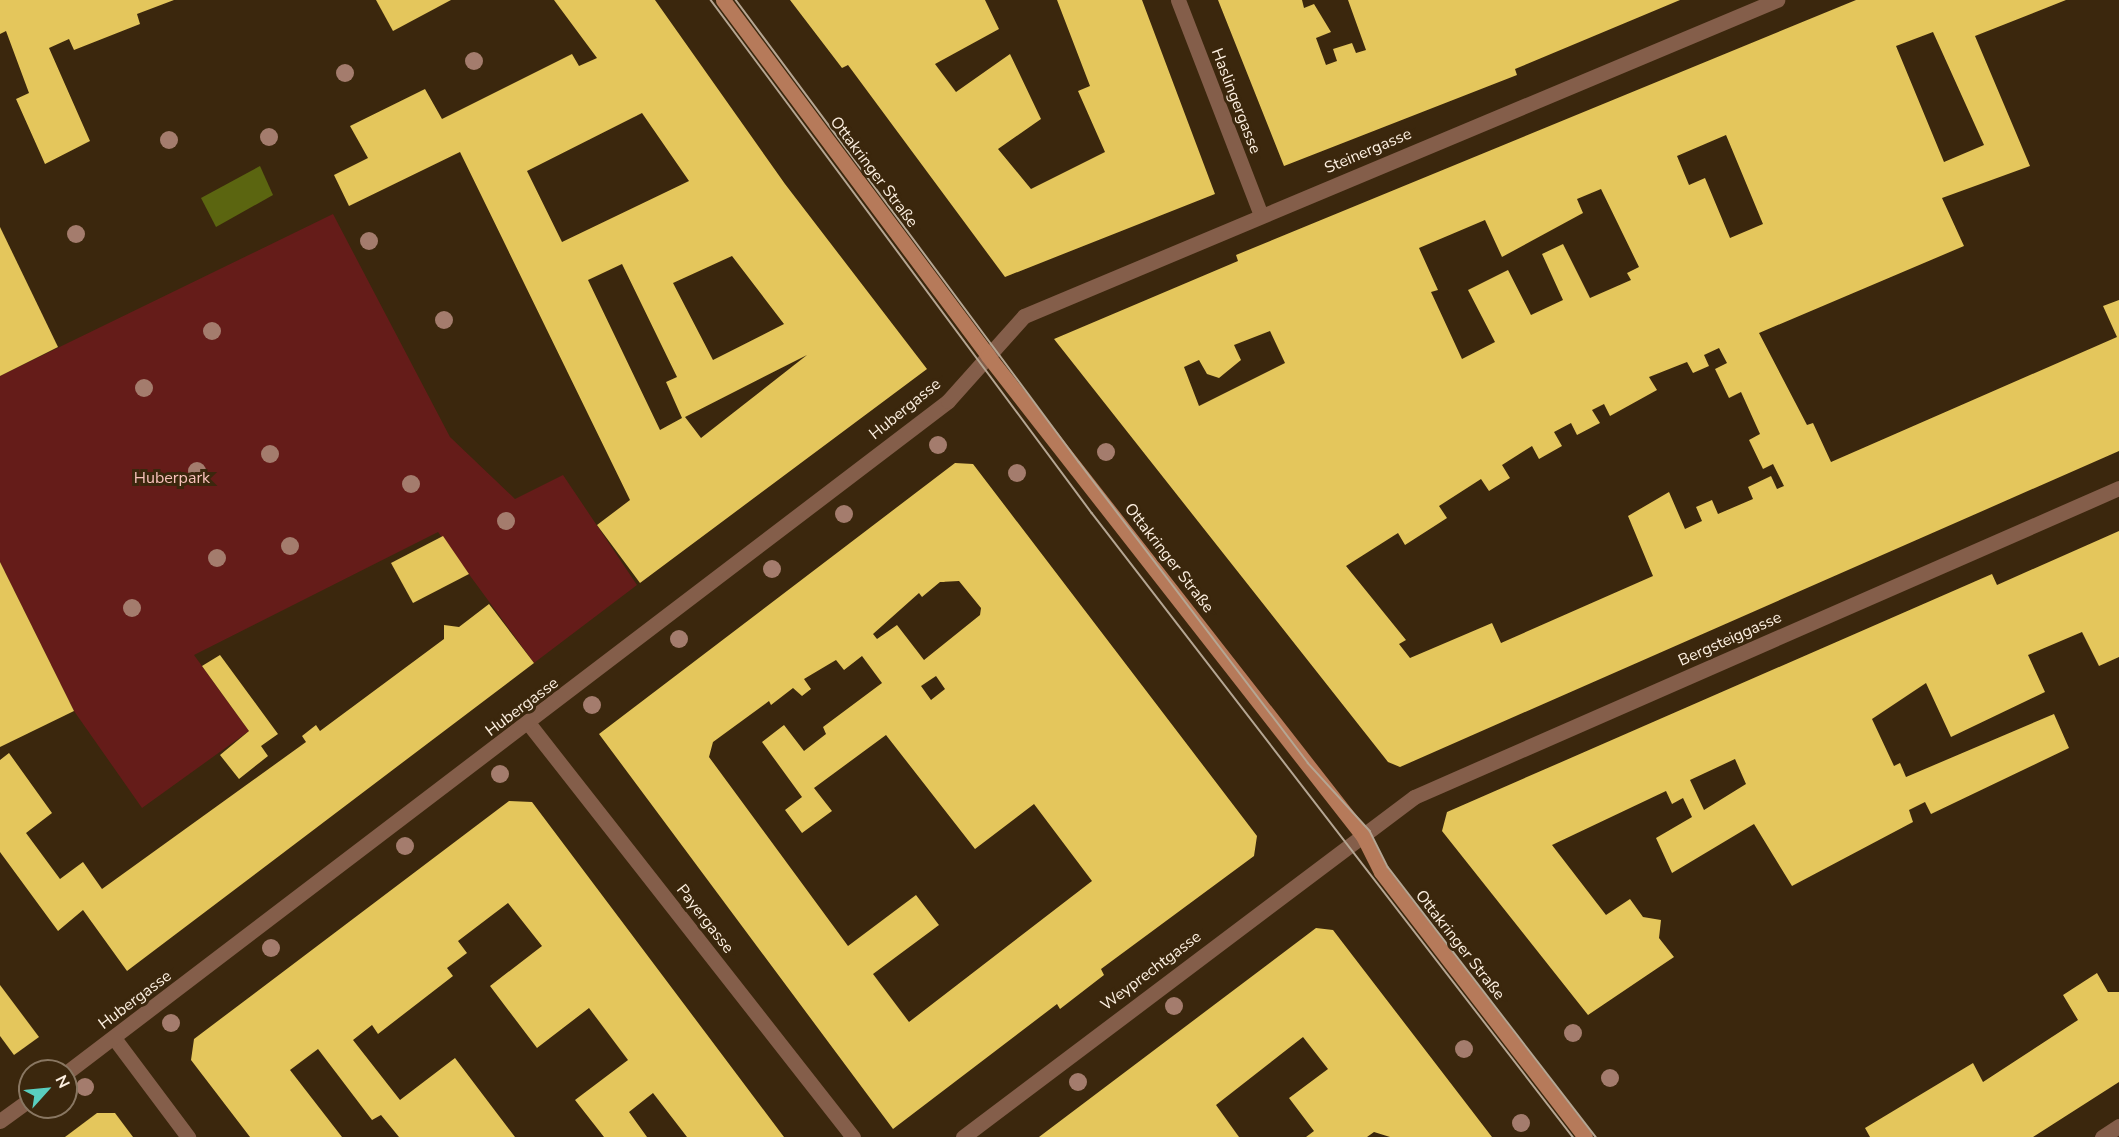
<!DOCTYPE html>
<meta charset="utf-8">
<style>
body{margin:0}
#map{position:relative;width:2119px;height:1137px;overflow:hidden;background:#3b270d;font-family:"Nunito Sans",sans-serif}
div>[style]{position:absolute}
.green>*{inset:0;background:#651c19}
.water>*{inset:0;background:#5b6510}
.building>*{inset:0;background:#e4c65c}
.minor>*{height:15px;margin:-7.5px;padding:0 7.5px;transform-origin:7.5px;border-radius:7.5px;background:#845e4a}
.secondary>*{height:15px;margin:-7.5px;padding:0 7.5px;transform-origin:7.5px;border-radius:7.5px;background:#b67a5a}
.tram>*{height:1.5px;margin:-0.75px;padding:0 0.75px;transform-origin:0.75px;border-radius:0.75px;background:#b5a693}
.trees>*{width:18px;height:18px;margin:-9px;border-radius:50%;background:#a47c6d}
span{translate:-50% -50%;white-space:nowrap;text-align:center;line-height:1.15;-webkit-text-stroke:6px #3b270d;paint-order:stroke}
.street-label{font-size:16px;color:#fdf0e1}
.park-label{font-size:16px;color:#f9c2bc}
.north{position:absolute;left:18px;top:1059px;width:60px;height:60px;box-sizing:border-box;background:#3b270d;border:2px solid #897762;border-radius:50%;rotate:63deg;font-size:16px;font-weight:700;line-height:24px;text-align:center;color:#fdf0e1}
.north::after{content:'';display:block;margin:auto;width:21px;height:27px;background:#59cebf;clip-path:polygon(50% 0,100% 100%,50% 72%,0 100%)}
</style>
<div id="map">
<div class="green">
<div style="clip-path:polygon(333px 214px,450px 437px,515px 499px,563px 475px,637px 585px,534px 663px,438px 532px,194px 655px,249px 731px,142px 808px,74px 711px,0 562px,0 376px)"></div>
</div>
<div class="water">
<div style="clip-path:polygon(260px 166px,273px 195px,216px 227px,201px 198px)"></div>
</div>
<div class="building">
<div style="clip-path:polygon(0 0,174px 0,137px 14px,140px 24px,74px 50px,69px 39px,49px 48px,90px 141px,45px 164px,16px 99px,29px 93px,6px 31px,0 34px)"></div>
<div style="clip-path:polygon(376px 0,451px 0,393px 31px)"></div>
<div style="clip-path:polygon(evenodd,554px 0,655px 0,785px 184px,927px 369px,640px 583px,597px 525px,630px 500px,460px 152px,349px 206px,334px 175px,368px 158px,350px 126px,425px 89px,442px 119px,572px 54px,579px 66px,597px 58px,554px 0,642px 113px,689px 181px,562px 242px,527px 171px,642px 113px,554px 0,732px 256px,784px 324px,713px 360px,673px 283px,732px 256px,554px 0,622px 264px,677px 377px,666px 382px,682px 418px,660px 430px,588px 280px,622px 264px,554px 0,807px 355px,701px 438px,685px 417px,807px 355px)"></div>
<div style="clip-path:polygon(790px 0,985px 0,999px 29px,935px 64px,956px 92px,1010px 54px,1041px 119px,998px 149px,1031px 189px,1105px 152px,1078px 91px,1090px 86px,1057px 0,1142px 0,1215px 194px,1005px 277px,848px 65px,842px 68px)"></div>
<div style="clip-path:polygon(1218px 0,1302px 0,1304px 8px,1314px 4px,1331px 32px,1316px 38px,1326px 65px,1337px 61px,1333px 49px,1352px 43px,1356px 53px,1366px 50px,1348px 0,1680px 0,1515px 69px,1517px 75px,1284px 166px)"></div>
<div style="clip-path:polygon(evenodd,1856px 0,2066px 0,1975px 36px,2030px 166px,1942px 198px,1964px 246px,1759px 333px,1807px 425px,1813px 423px,1831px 462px,2117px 337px,2103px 306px,2119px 300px,2119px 451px,1400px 767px,1388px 762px,1054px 339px,1238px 261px,1236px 255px,1856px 0,1933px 32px,1984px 145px,1944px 162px,1896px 46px,1933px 32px,1856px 0,1726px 135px,1763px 224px,1730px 238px,1705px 178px,1689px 185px,1677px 156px,1726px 135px,1856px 0,1601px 189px,1639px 267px,1627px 273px,1631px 280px,1590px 298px,1563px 244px,1542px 254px,1563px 300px,1531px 315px,1508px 270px,1468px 290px,1495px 342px,1462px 359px,1431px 292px,1438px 290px,1419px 248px,1485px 220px,1502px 257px,1583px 213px,1577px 199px,1601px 189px,1856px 0,1270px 331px,1285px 363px,1199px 406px,1184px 367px,1199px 360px,1207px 374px,1219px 378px,1241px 360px,1234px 345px,1270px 331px,1856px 0,1719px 348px,1727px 363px,1715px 369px,1729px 398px,1741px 392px,1760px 434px,1749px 440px,1763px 469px,1773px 464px,1784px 486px,1777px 489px,1771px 476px,1748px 487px,1753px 499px,1718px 514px,1712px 500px,1696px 507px,1702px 521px,1685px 529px,1669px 492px,1628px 516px,1653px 576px,1501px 643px,1492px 623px,1410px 658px,1399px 644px,1406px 640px,1346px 566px,1398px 533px,1405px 545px,1447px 518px,1439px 506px,1481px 479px,1489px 491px,1510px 478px,1502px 465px,1532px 446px,1539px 459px,1562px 446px,1554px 432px,1571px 423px,1577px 435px,1600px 423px,1592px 410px,1604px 404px,1610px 416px,1657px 390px,1649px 377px,1687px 362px,1693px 373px,1709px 366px,1704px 355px,1719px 348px)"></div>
<div style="clip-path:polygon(0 227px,58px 347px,0 376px)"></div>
<div style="clip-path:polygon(evenodd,955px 463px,973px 464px,1257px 836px,1254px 856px,1101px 969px,1104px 975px,1060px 1009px,1057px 1004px,893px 1129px,599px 734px,955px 463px,959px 581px,981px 608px,980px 615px,924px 660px,897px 625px,877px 639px,873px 634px,919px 593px,922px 597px,940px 582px,959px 581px,955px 463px,862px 656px,882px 683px,823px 727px,826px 734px,804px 751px,784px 725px,762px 742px,802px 797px,785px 810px,802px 833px,832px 811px,814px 788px,886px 735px,975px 849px,1034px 804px,1092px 881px,909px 1022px,873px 974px,939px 925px,916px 895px,848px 946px,709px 757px,713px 742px,769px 701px,771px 705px,793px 688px,802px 696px,811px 689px,804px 679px,809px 676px,836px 660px,844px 670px,862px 656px,955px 463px,936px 676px,945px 689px,931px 700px,921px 686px,936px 676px)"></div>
<div style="clip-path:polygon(evenodd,2119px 531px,2119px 657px,2099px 666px,2082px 632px,2028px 655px,2045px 692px,1951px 737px,1926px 683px,1872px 719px,1894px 766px,1900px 763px,1906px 777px,2054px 714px,2069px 748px,1931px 814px,1925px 802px,1909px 810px,1913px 822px,1792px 886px,1754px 824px,1672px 873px,1656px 838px,1692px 817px,1683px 798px,1672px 804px,1666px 791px,1552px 845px,1606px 915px,1630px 899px,1643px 917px,1661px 920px,1659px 938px,1674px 957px,1588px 1015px,1442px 831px,1447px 812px,1992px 574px,1997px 585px,2119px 531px,1735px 759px,1746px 784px,1704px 810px,1690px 780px,1735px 759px)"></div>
<div style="clip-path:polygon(443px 536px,469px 574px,413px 603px,391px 563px)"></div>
<div style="clip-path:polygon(0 562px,74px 711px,0 747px)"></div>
<div style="clip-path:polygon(489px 604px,534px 663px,127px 971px,83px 910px,58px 931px,0 852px,0 760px,9px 753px,52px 813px,26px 833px,60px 879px,83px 862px,102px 889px,306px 742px,302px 736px,316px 725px,320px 731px,444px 639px,444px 625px,459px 627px)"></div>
<div style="clip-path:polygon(220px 655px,278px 734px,261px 746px,268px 756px,239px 779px,220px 755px,249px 731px,202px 666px)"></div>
<div style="clip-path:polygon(509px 801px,532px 802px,784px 1137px,687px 1137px,653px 1093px,629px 1112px,647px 1137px,604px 1137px,575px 1100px,628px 1060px,589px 1008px,537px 1048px,490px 986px,542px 946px,508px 903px,458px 941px,467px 953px,447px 968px,453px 976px,378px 1034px,372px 1025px,353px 1040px,400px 1100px,455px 1058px,515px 1137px,399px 1137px,381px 1115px,372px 1120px,318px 1049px,290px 1070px,342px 1137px,250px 1137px,191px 1060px,194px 1039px)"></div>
<div style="clip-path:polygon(1316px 928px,1333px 930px,1492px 1137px,1390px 1137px,1374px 1132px,1367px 1137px,1306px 1137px,1314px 1131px,1289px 1098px,1328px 1069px,1303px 1037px,1216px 1105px,1239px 1137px,1039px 1137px)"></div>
<div style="clip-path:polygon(2097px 973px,2108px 992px,2119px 992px,2119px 1082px,2033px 1137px,1870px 1137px,1865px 1128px,1973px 1063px,1983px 1082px,2078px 1020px,2063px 995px)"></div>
<div style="clip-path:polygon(0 985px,39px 1037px,14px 1055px,0 1036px)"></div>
<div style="clip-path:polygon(97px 1113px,115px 1113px,133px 1137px,65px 1137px)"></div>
</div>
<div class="minor">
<div style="left:1178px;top:0;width:230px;rotate:68.9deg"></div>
<div style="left:529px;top:724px;width:525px;rotate:51.89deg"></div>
<div style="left:114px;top:1038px;width:124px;rotate:53.2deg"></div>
<div style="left:66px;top:1073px;width:1109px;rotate:-37.3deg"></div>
<div style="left:948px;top:401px;width:114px;rotate:-48.2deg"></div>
<div style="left:1024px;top:316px;width:817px;rotate:-22.77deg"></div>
<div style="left:0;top:1121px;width:37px;rotate:-36deg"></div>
<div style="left:963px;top:1137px;width:565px;rotate:-37.01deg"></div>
<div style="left:1414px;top:797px;width:770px;rotate:-23.67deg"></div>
<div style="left:2102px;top:1137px;width:20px;rotate:-33deg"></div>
</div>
<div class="secondary">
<div style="left:723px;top:0;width:444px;rotate:53.3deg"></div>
<div style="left:988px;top:356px;width:609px;rotate:52deg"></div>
<div style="left:1363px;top:836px;width:40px;rotate:63.4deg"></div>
<div style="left:1381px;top:872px;width:334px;rotate:52.4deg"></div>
</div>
<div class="tram">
<div style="left:711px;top:0;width:639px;rotate:53.4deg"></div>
<div style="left:1092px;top:513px;width:788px;rotate:52.37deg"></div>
<div style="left:736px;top:0;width:575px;rotate:53.41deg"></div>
<div style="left:1079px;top:462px;width:378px;rotate:52.7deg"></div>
<div style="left:1308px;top:763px;width:92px;rotate:47.6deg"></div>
<div style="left:1370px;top:831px;width:40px;rotate:63.4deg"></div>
<div style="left:1388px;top:867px;width:341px;rotate:52.4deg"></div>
</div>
<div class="trees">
<div style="left:474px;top:61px"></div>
<div style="left:345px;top:73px"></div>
<div style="left:269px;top:137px"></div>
<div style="left:169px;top:140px"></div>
<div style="left:76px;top:234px"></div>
<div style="left:369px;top:241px"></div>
<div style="left:444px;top:320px"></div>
<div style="left:212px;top:331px"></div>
<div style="left:144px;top:388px"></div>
<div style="left:938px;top:445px"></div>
<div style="left:1106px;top:452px"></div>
<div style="left:270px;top:454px"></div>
<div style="left:197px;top:471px"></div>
<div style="left:1017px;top:473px"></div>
<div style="left:411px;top:484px"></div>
<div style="left:844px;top:514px"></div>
<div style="left:506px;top:521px"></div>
<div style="left:290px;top:546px"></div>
<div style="left:217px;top:558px"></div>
<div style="left:772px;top:569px"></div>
<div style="left:132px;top:608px"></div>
<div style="left:679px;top:639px"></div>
<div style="left:592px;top:705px"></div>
<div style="left:500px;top:774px"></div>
<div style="left:405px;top:846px"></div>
<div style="left:271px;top:948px"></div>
<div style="left:1174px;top:1006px"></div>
<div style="left:171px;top:1023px"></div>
<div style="left:1573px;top:1033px"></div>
<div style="left:1464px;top:1049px"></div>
<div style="left:1610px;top:1078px"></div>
<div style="left:1078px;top:1082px"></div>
<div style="left:85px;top:1087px"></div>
<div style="left:1521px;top:1123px"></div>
</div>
<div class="street-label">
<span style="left:1236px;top:101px;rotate:69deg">Haslingergasse</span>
<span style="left:1368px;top:151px;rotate:-23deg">Steinergasse</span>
<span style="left:874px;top:172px;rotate:53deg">Ottakringer Straße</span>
<span style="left:905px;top:409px;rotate:-39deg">Hubergasse</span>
<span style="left:1169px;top:558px;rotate:52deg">Ottakringer Straße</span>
<span style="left:1730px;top:639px;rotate:-24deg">Bergsteiggasse</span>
<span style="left:522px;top:707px;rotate:-37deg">Hubergasse</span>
<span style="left:705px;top:919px;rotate:52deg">Payergasse</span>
<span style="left:1460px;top:945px;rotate:52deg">Ottakringer Straße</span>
<span style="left:1151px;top:971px;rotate:-37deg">Weyprechtgasse</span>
<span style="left:135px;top:1000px;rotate:-37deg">Hubergasse</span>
</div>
<div class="park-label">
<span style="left:172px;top:478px">Huberpark</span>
</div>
<div class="north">N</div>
</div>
